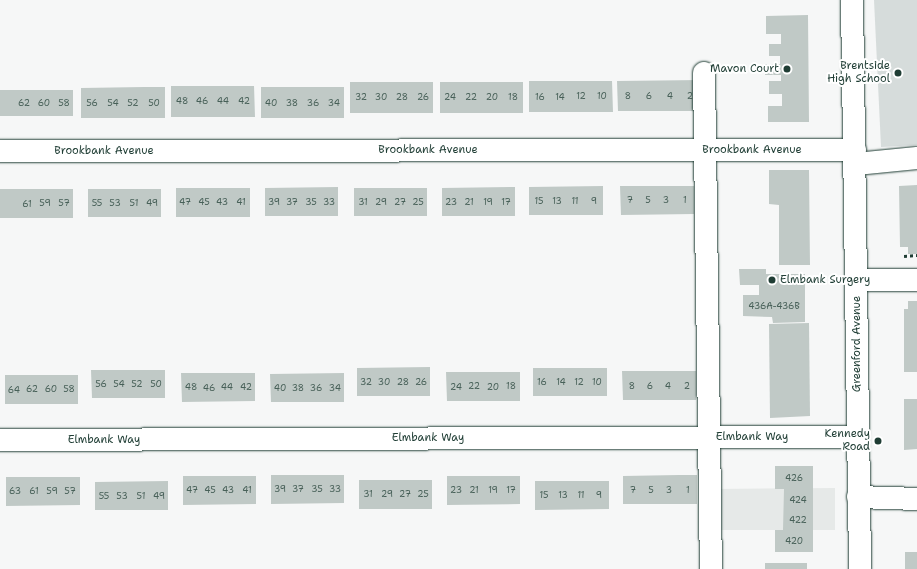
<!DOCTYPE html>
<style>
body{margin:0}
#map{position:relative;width:917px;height:569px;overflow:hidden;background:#f6f7f7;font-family:"Shantell Sans",sans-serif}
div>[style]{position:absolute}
.built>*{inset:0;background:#e6e9e8}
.green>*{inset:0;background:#d6dcdb}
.building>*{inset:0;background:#c0c9c6}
.path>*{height:2.5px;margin-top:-1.25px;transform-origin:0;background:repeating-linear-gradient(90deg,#1f3d34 0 3px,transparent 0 6px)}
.roads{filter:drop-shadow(0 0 1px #1f3d34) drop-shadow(0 0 1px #1f3d34)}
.minor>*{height:22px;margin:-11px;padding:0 11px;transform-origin:11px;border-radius:11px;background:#fff}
.dots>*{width:11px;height:11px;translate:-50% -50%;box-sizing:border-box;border:2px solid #fff;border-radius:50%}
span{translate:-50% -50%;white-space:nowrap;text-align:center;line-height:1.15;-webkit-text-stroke:4px #fff;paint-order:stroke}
.number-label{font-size:9px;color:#476058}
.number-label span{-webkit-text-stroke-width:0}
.poi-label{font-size:11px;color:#1f3d34}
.right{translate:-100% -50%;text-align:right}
.left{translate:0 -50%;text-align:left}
.street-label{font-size:11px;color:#1f3d34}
</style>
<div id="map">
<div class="built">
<div style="clip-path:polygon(835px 488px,835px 530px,715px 530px,714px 489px)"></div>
</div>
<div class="green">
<div style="clip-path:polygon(874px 0,917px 0,917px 145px,881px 147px)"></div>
</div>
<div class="building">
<div style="clip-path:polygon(808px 15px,809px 122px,768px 122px,768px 106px,782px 106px,782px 94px,769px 94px,769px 81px,781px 81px,781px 75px,765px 75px,765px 64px,780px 64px,780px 56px,769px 56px,769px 44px,781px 44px,781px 34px,766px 34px,766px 16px)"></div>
<div style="clip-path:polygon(701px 80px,701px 111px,618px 111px,617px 81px)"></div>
<div style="clip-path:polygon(529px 81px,612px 81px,613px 112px,529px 112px)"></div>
<div style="clip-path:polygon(350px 82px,433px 82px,433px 113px,350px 113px)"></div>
<div style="clip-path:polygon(440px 82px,523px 82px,523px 113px,440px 113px)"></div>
<div style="clip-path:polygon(171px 86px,254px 86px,255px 117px,171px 117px)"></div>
<div style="clip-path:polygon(144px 87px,165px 87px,165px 118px,81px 118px,81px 88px)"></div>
<div style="clip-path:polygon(261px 87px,344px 87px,344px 118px,261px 118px)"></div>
<div style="clip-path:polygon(0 90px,73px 90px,73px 116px,0 116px)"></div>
<div style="clip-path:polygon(769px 170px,809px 170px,810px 265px,779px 265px,779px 205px,769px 204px)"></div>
<div style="clip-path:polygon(917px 185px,917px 254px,908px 254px,908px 247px,900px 247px,899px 186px)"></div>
<div style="clip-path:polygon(603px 186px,603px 215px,529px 215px,529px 187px)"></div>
<div style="clip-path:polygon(620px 186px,694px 186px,694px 214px,621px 215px)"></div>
<div style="clip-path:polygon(338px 187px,338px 216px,265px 216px,265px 188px)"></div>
<div style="clip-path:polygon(515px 187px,515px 216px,442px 216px,442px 188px)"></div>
<div style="clip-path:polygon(176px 188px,250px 188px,250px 217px,176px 217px)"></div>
<div style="clip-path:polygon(354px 188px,427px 188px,427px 216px,354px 216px)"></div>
<div style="clip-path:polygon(0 189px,73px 189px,73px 218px,0 218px)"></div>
<div style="clip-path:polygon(88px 189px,161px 189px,161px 217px,88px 217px)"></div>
<div style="clip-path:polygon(739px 269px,766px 269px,766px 274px,805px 274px,805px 322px,773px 323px,772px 317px,743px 316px,743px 295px,759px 295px,759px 285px,740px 285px)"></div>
<div style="clip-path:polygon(908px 301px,917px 301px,917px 372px,904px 372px,904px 309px,908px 309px)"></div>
<div style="clip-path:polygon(809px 323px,810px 416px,770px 418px,769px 324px)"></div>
<div style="clip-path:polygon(430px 367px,430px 396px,357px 396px,357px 368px)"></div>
<div style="clip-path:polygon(533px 368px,607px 368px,607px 396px,533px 396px)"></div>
<div style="clip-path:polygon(91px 370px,165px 370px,165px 398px,92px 398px)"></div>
<div style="clip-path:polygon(622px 371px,696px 371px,696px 400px,623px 400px)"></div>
<div style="clip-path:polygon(446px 372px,520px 372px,520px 401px,447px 401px)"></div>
<div style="clip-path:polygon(181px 373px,255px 373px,255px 401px,182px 402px)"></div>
<div style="clip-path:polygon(344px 373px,344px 402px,271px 402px,270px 374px)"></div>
<div style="clip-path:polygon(5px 375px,78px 375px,78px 404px,5px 404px)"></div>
<div style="clip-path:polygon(904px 399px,917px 399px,917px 449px,904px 450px)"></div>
<div style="clip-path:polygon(775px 466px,813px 466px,813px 552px,775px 552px,775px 530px,783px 530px,784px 489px,775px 489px)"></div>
<div style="clip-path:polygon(271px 475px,344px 475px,344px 503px,271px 504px)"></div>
<div style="clip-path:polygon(679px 475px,697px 475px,697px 504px,623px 504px,623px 476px)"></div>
<div style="clip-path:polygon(183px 476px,256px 476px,256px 504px,183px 505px)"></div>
<div style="clip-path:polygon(447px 476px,520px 476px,520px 504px,447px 505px)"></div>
<div style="clip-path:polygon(6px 477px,80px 477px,80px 505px,6px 506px)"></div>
<div style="clip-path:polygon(359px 480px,432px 480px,432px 509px,359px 509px)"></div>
<div style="clip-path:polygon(168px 481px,168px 510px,95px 510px,95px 482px)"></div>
<div style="clip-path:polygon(535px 481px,609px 481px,609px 509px,535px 510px)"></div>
<div style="clip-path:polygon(905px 552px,917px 552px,917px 569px,905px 569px)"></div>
<div style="clip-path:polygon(765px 563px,807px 563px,807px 569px,765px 569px)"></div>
</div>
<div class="path">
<div style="left:904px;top:256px;width:13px;rotate:-4deg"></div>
</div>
<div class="roads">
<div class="minor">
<div style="left:852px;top:0;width:569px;rotate:89.19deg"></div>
<div style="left:704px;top:73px;width:496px;rotate:89.2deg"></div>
<div style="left:0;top:151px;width:855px;rotate:-0.07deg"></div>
<div style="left:856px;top:164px;width:61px;rotate:-5.6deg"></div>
<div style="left:858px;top:280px;width:59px"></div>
<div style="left:0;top:440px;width:857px;rotate:-0.2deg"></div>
<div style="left:858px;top:497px;width:59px;rotate:1.9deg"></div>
</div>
</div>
<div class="dots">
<div style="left:787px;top:69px;background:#1f3d34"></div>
<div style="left:898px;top:73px;background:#1f3d34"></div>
<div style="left:772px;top:280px;background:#1f3d34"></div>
<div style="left:878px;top:441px;background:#1f3d34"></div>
</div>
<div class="number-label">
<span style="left:581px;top:96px">12</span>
<span style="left:602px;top:96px">10</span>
<span style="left:628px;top:96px">8</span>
<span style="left:649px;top:96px">6</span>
<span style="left:670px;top:96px">4</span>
<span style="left:690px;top:96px">2</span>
<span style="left:361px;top:97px">32</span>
<span style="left:381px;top:97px">30</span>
<span style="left:402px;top:97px">28</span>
<span style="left:423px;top:97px">26</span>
<span style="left:450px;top:97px">24</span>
<span style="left:471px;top:97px">22</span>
<span style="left:492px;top:97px">20</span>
<span style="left:513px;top:97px">18</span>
<span style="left:540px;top:97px">16</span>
<span style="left:560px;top:97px">14</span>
<span style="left:182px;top:101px">48</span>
<span style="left:202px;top:101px">46</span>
<span style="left:223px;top:101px">44</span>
<span style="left:244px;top:101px">42</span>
<span style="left:24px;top:103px">62</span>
<span style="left:44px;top:103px">60</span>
<span style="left:64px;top:103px">58</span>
<span style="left:92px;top:103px">56</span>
<span style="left:113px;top:103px">54</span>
<span style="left:133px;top:103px">52</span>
<span style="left:154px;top:103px">50</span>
<span style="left:271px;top:103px">40</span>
<span style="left:292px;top:103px">38</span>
<span style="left:313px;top:103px">36</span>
<span style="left:334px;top:103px">34</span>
<span style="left:630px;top:200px">7</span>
<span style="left:648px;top:200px">5</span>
<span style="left:666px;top:200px">3</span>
<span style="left:685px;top:200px">1</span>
<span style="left:539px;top:201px">15</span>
<span style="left:557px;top:201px">13</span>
<span style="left:575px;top:201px">11</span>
<span style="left:594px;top:201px">9</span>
<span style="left:185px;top:202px">47</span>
<span style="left:204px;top:202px">45</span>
<span style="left:222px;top:202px">43</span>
<span style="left:241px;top:202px">41</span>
<span style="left:274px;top:202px">39</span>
<span style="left:292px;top:202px">37</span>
<span style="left:311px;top:202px">35</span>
<span style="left:329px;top:202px">33</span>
<span style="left:363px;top:202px">31</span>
<span style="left:381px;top:202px">29</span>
<span style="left:400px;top:202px">27</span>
<span style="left:418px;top:202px">25</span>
<span style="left:451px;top:202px">23</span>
<span style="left:469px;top:202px">21</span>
<span style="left:488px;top:202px">19</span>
<span style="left:506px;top:202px">17</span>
<span style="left:45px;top:203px">59</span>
<span style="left:64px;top:203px">57</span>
<span style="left:97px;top:203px">55</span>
<span style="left:115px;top:203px">53</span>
<span style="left:134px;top:203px">51</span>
<span style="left:152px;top:203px">49</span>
<span style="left:27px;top:204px">61</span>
<span style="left:774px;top:306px">436A-436B</span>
<span style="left:366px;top:382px">32</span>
<span style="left:384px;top:382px">30</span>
<span style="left:403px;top:382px">28</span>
<span style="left:421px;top:382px">26</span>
<span style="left:542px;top:382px">16</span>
<span style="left:561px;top:382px">14</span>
<span style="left:579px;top:382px">12</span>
<span style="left:597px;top:382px">10</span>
<span style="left:101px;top:384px">56</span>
<span style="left:119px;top:384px">54</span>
<span style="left:137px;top:384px">52</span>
<span style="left:156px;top:384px">50</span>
<span style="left:474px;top:386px">22</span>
<span style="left:511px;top:386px">18</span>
<span style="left:632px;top:386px">8</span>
<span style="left:650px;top:386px">6</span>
<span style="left:668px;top:386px">4</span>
<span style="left:687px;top:386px">2</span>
<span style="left:191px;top:387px">48</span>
<span style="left:227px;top:387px">44</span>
<span style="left:246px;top:387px">42</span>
<span style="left:456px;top:387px">24</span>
<span style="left:493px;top:387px">20</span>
<span style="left:209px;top:388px">46</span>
<span style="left:280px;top:388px">40</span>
<span style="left:298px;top:388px">38</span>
<span style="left:316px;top:388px">36</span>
<span style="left:335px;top:388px">34</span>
<span style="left:32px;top:389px">62</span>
<span style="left:51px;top:389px">60</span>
<span style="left:69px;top:389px">58</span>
<span style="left:14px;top:390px">64</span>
<span style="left:794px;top:478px">426</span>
<span style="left:280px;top:489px">39</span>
<span style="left:298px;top:489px">37</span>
<span style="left:317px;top:489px">35</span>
<span style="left:335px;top:489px">33</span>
<span style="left:192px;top:490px">47</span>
<span style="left:210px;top:490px">45</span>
<span style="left:228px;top:490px">43</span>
<span style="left:247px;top:490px">41</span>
<span style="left:456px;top:490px">23</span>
<span style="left:474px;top:490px">21</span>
<span style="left:493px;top:490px">19</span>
<span style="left:511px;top:490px">17</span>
<span style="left:633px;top:490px">7</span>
<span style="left:651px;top:490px">5</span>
<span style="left:669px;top:490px">3</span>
<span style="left:688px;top:490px">1</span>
<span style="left:15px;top:491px">63</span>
<span style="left:34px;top:491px">61</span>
<span style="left:52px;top:491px">59</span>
<span style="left:70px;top:491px">57</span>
<span style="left:368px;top:494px">31</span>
<span style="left:387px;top:494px">29</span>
<span style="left:405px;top:494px">27</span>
<span style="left:423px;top:494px">25</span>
<span style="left:544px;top:495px">15</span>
<span style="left:563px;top:495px">13</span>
<span style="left:581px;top:495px">11</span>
<span style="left:599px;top:495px">9</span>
<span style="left:104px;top:496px">55</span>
<span style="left:122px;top:496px">53</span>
<span style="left:141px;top:496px">51</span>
<span style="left:159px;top:496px">49</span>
<span style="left:798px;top:500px">424</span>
<span style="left:798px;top:520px">422</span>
<span style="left:794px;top:541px">420</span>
</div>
<div class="poi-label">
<span class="right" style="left:890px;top:73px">Brentside<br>High School</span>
<span class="right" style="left:779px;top:69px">Mavon Court</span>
<span class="left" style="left:780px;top:280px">Elmbank Surgery</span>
<span class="right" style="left:870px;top:441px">Kennedy<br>Road</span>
</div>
<div class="street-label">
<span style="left:428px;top:150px">Brookbank Avenue</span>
<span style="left:752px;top:150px">Brookbank Avenue</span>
<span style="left:104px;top:151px">Brookbank Avenue</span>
<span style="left:857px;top:344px;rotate:-90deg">Greenford Avenue</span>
<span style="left:752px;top:437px">Elmbank Way</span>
<span style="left:428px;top:438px">Elmbank Way</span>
<span style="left:104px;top:440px">Elmbank Way</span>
</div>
</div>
